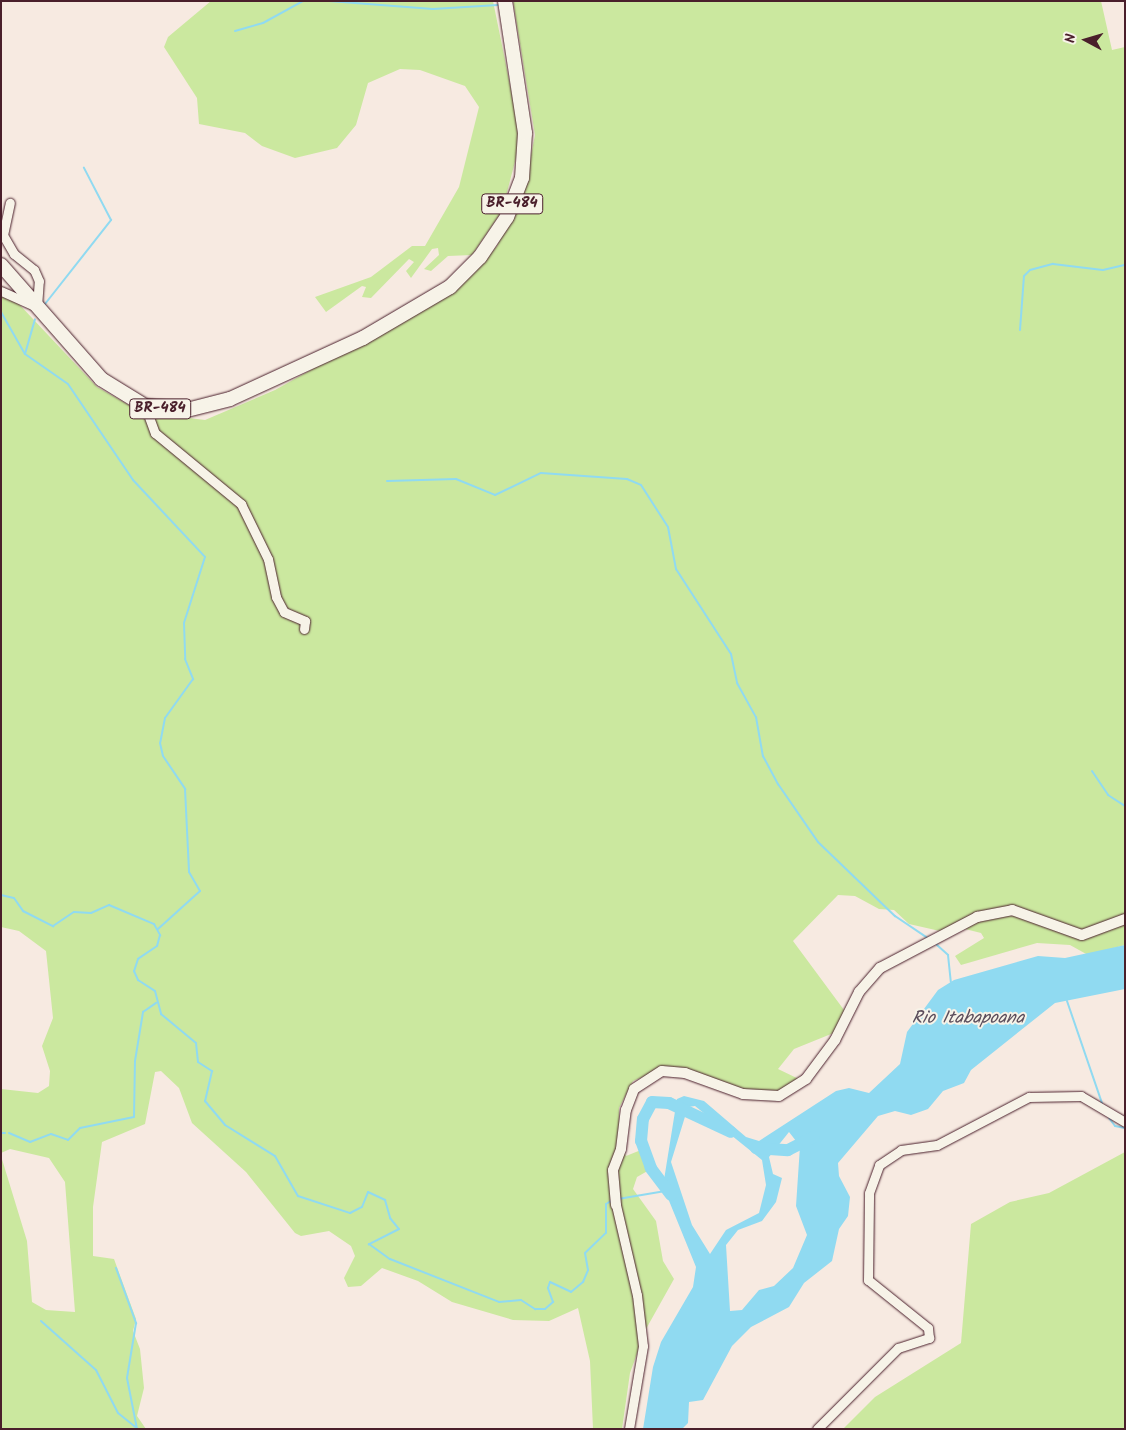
<!DOCTYPE html>
<style>
body{margin:0}
#map{position:relative;width:1126px;height:1430px;overflow:hidden;background:#f7eae1;font-family:Kalam,sans-serif}
div>[style]{position:absolute}
.green>*{inset:0;background:#cbe89f}
.water>*{inset:0;background:#90daf1}
.stream>*{height:2px;margin:-1px;padding:0 1px;transform-origin:1px;border-radius:1px;background:#90daf1}
.river>*{height:12px;margin:-6px;padding:0 6px;transform-origin:6px;border-radius:6px;background:#90daf1}
.roads{filter:drop-shadow(0 0 1px #4a1f2b) drop-shadow(0 0 1px #4a1f2b)}
.minor>*{height:9px;margin:-4.5px;padding:0 4.5px;transform-origin:4.5px;border-radius:4.5px;background:#f7f3e8}
.tertiary>*{height:10px;margin:-5px;padding:0 5px;transform-origin:5px;border-radius:5px;background:#f7f3e8}
.primary>*{height:14px;margin:-7px;padding:0 7px;transform-origin:7px;border-radius:7px;background:#f7f3e8}
span{translate:-50% -50%;white-space:nowrap;text-align:center;line-height:1.15;-webkit-text-stroke:4px #f7f3e8;paint-order:stroke}
.shield-label span{padding:1px 4px;background:#f7f3e8;border:1px solid;border-radius:4px;-webkit-text-stroke-width:0}
.shield-label{font-size:15px;color:#4a1f2b;font-weight:700}
.water-label{font-size:18px;color:#5c4e5c;font-style:italic}
.frame{position:absolute;inset:0;border:2px solid #4a1f2b;pointer-events:none}
.north{position:absolute;left:1061px;top:15px;width:50px;height:50px;-webkit-text-stroke:4px #f7f3e8;paint-order:stroke;rotate:276deg;font-size:14px;font-weight:700;line-height:20px;text-align:center;color:#4a1f2b}
.north::after{content:'';display:block;margin:auto;width:18px;height:22px;background:#4a1f2b;clip-path:polygon(50% 0,100% 100%,50% 72%,0 100%)}
</style>
<div id="map">
<div class="green">
<div style="clip-path:polygon(211px 1px,493px 1px,521px 139px,502px 211px,472px 255px,448px 256px,431px 271px,424px 269px,439px 255px,438px 248px,432px 249px,411px 278px,406px 271px,414px 262px,409px 259px,371px 298px,362px 297px,366px 287px,362px 286px,326px 312px,315px 297px,371px 277px,412px 246px,425px 246px,459px 187px,479px 107px,465px 86px,420px 70px,400px 69px,368px 83px,356px 125px,337px 148px,295px 158px,262px 146px,245px 133px,199px 124px,197px 98px,164px 47px,168px 37px)"></div>
<div style="clip-path:polygon(513px 1px,1101px 1px,1112px 50px,1125px 47px,1125px 945px,1088px 955px,1070px 945px,1037px 943px,961px 965px,955px 956px,984px 938px,981px 933px,965px 929px,953px 934px,909px 924px,894px 910px,879px 909px,855px 896px,838px 895px,793px 941px,844px 1010px,842px 1024px,836px 1032px,794px 1049px,778px 1069px,803px 1081px,790px 1090px,758px 1093px,667px 1067px,633px 1081px,619px 1108px,619px 1140px,626px 1156px,646px 1148px,651px 1169px,637px 1177px,633px 1189px,656px 1221px,663px 1261px,674px 1279px,646px 1329px,630px 1373px,622px 1429px,593px 1429px,590px 1361px,578px 1308px,549px 1321px,513px 1320px,452px 1302px,418px 1281px,382px 1268px,361px 1286px,348px 1287px,344px 1278px,355px 1256px,351px 1246px,329px 1231px,301px 1236px,295px 1233px,246px 1172px,192px 1123px,179px 1088px,161px 1071px,155px 1072px,145px 1124px,102px 1142px,93px 1207px,93px 1256px,114px 1259px,136px 1319px,133px 1331px,140px 1349px,144px 1388px,137px 1416px,146px 1429px,1px 1429px,1px 1156px,27px 1241px,32px 1302px,46px 1310px,75px 1312px,65px 1182px,49px 1158px,10px 1149px,1px 1153px,1px 1089px,38px 1093px,49px 1086px,50px 1071px,42px 1046px,53px 1018px,46px 951px,19px 931px,1px 927px,1px 285px,97px 387px,141px 412px,205px 420px,275px 390px,447px 294px,474px 273px,497px 246px,525px 185px,535px 135px)"></div>
<div style="clip-path:polygon(1125px 1152px,1125px 1429px,843px 1429px,875px 1397px,961px 1343px,971px 1224px,1010px 1202px,1049px 1193px)"></div>
</div>
<div class="water">
<div style="clip-path:polygon(evenodd,1125px 945px,1125px 989px,1055px 1003px,971px 1070px,964px 1083px,943px 1091px,928px 1109px,911px 1115px,895px 1111px,878px 1116px,838px 1163px,839px 1176px,850px 1197px,848px 1216px,839px 1229px,832px 1261px,804px 1283px,789px 1307px,751px 1327px,732px 1346px,703px 1400px,689px 1402px,688px 1423px,682px 1429px,643px 1429px,653px 1367px,661px 1342px,693px 1287px,696px 1267px,663px 1186px,677px 1099px,684px 1096px,704px 1101px,746px 1137px,759px 1141px,836px 1091px,849px 1088px,869px 1093px,900px 1064px,907px 1032px,938px 990px,954px 980px,1038px 956px,1065px 958px,1125px 945px,695px 1106px,762px 1160px,766px 1185px,759px 1213px,726px 1230px,710px 1254px,692px 1225px,671px 1162px,688px 1107px,695px 1106px,1125px 945px,789px 1132px,800px 1146px,796px 1206px,807px 1235px,793px 1268px,774px 1286px,759px 1290px,742px 1310px,730px 1311px,726px 1245px,738px 1230px,762px 1221px,776px 1202px,782px 1178px,773px 1174px,769px 1157px,789px 1132px)"></div>
</div>
<div class="stream">
<div style="left:329px;top:1px;width:104px;rotate:4.4deg"></div>
<div style="left:433px;top:9px;width:65px;rotate:-3.5deg"></div>
<div style="left:235px;top:31px;width:29px;rotate:-16deg"></div>
<div style="left:263px;top:23px;width:46px;rotate:-28.8deg"></div>
<div style="left:45px;top:304px;width:107px;rotate:-51.8deg"></div>
<div style="left:111px;top:220px;width:59px;rotate:-117.4deg"></div>
<div style="left:1px;top:312px;width:48px;rotate:60.3deg"></div>
<div style="left:25px;top:354px;width:52px;rotate:34.9deg"></div>
<div style="left:68px;top:384px;width:116px;rotate:55.9deg"></div>
<div style="left:133px;top:480px;width:105px;rotate:46.9deg"></div>
<div style="left:205px;top:557px;width:69px;rotate:107.7deg"></div>
<div style="left:184px;top:623px;width:36px;rotate:88deg"></div>
<div style="left:185px;top:659px;width:22px;rotate:68deg"></div>
<div style="left:193px;top:679px;width:48px;rotate:125.7deg"></div>
<div style="left:165px;top:718px;width:25px;rotate:101deg"></div>
<div style="left:160px;top:743px;width:13px;rotate:77deg"></div>
<div style="left:163px;top:756px;width:40px;rotate:56deg"></div>
<div style="left:185px;top:789px;width:83px;rotate:87.2deg"></div>
<div style="left:189px;top:872px;width:22px;rotate:60deg"></div>
<div style="left:200px;top:891px;width:57px;rotate:137.9deg"></div>
<div style="left:1020px;top:330px;width:54px;rotate:-85.8deg"></div>
<div style="left:1024px;top:276px;width:8px;rotate:-45deg"></div>
<div style="left:1030px;top:270px;width:24px;rotate:-15deg"></div>
<div style="left:1053px;top:264px;width:50px;rotate:6.8deg"></div>
<div style="left:1103px;top:270px;width:23px;rotate:-13deg"></div>
<div style="left:25px;top:354px;width:36px;rotate:-74deg"></div>
<div style="left:387px;top:481px;width:69px;rotate:-1.7deg"></div>
<div style="left:456px;top:479px;width:42px;rotate:22.3deg"></div>
<div style="left:495px;top:495px;width:51px;rotate:-25.6deg"></div>
<div style="left:541px;top:473px;width:86px;rotate:4deg"></div>
<div style="left:627px;top:479px;width:15px;rotate:23deg"></div>
<div style="left:641px;top:485px;width:50px;rotate:57.3deg"></div>
<div style="left:668px;top:527px;width:43px;rotate:79.2deg"></div>
<div style="left:676px;top:569px;width:101px;rotate:57.1deg"></div>
<div style="left:731px;top:654px;width:30px;rotate:78deg"></div>
<div style="left:737px;top:683px;width:39px;rotate:61deg"></div>
<div style="left:756px;top:717px;width:40px;rotate:80deg"></div>
<div style="left:763px;top:756px;width:32px;rotate:62deg"></div>
<div style="left:778px;top:784px;width:70px;rotate:55.4deg"></div>
<div style="left:818px;top:842px;width:107px;rotate:43.9deg"></div>
<div style="left:895px;top:916px;width:40px;rotate:34deg"></div>
<div style="left:1092px;top:771px;width:29px;rotate:56deg"></div>
<div style="left:1108px;top:795px;width:20px;rotate:33deg"></div>
<div style="left:1px;top:895px;width:13px;rotate:13deg"></div>
<div style="left:14px;top:898px;width:16px;rotate:55deg"></div>
<div style="left:23px;top:911px;width:34px;rotate:27deg"></div>
<div style="left:53px;top:926px;width:25px;rotate:-34deg"></div>
<div style="left:74px;top:912px;width:17px;rotate:3deg"></div>
<div style="left:91px;top:913px;width:20px;rotate:-24deg"></div>
<div style="left:109px;top:905px;width:49px;rotate:22.9deg"></div>
<div style="left:154px;top:924px;width:13px;rotate:61deg"></div>
<div style="left:160px;top:935px;width:11px;rotate:105deg"></div>
<div style="left:157px;top:946px;width:23px;rotate:146deg"></div>
<div style="left:138px;top:959px;width:13px;rotate:108deg"></div>
<div style="left:134px;top:971px;width:10px;rotate:66deg"></div>
<div style="left:138px;top:980px;width:20px;rotate:33deg"></div>
<div style="left:155px;top:991px;width:24px;rotate:75deg"></div>
<div style="left:161px;top:1014px;width:45px;rotate:39.6deg"></div>
<div style="left:196px;top:1043px;width:19px;rotate:84deg"></div>
<div style="left:198px;top:1062px;width:17px;rotate:33deg"></div>
<div style="left:212px;top:1071px;width:31px;rotate:103deg"></div>
<div style="left:205px;top:1101px;width:31px;rotate:50deg"></div>
<div style="left:225px;top:1125px;width:59px;rotate:31.8deg"></div>
<div style="left:275px;top:1156px;width:46px;rotate:60.1deg"></div>
<div style="left:298px;top:1196px;width:55px;rotate:18.1deg"></div>
<div style="left:350px;top:1213px;width:13px;rotate:-27deg"></div>
<div style="left:362px;top:1207px;width:16px;rotate:-68deg"></div>
<div style="left:368px;top:1192px;width:19px;rotate:25deg"></div>
<div style="left:385px;top:1200px;width:19px;rotate:74deg"></div>
<div style="left:390px;top:1218px;width:14px;rotate:51deg"></div>
<div style="left:399px;top:1229px;width:34px;rotate:153deg"></div>
<div style="left:369px;top:1244px;width:26px;rotate:36deg"></div>
<div style="left:390px;top:1259px;width:117px;rotate:21.5deg"></div>
<div style="left:499px;top:1302px;width:22px;rotate:-5deg"></div>
<div style="left:521px;top:1300px;width:17px;rotate:33deg"></div>
<div style="left:535px;top:1309px;width:10px"></div>
<div style="left:545px;top:1309px;width:11px;rotate:-41deg"></div>
<div style="left:553px;top:1302px;width:15px;rotate:-110deg"></div>
<div style="left:548px;top:1288px;width:6px;rotate:-72deg"></div>
<div style="left:550px;top:1282px;width:23px;rotate:25deg"></div>
<div style="left:571px;top:1292px;width:16px;rotate:-40deg"></div>
<div style="left:583px;top:1282px;width:13px;rotate:-67deg"></div>
<div style="left:588px;top:1270px;width:17px;rotate:-100deg"></div>
<div style="left:585px;top:1253px;width:29px;rotate:-44deg"></div>
<div style="left:606px;top:1233px;width:29px;rotate:-90deg"></div>
<div style="left:606px;top:1204px;width:6px;rotate:-31deg"></div>
<div style="left:937px;top:945px;width:15px;rotate:42deg"></div>
<div style="left:948px;top:955px;width:27px;rotate:84deg"></div>
<div style="left:1067px;top:1001px;width:108px;rotate:71.1deg"></div>
<div style="left:1109px;top:1118px;width:10px;rotate:53deg"></div>
<div style="left:1115px;top:1126px;width:10px;rotate:11deg"></div>
<div style="left:1px;top:1133px;width:4px"></div>
<div style="left:9px;top:1133px;width:23px;rotate:23deg"></div>
<div style="left:30px;top:1142px;width:22px;rotate:-21deg"></div>
<div style="left:51px;top:1134px;width:18px;rotate:19deg"></div>
<div style="left:68px;top:1140px;width:17px;rotate:-45deg"></div>
<div style="left:80px;top:1128px;width:55px;rotate:-11.5deg"></div>
<div style="left:134px;top:1117px;width:56px;rotate:-89deg"></div>
<div style="left:135px;top:1061px;width:50px;rotate:-80.7deg"></div>
<div style="left:143px;top:1012px;width:16px;rotate:-35deg"></div>
<div style="left:618px;top:1199px;width:48px;rotate:-9.7deg"></div>
<div style="left:1px;top:1257px;width:13px;rotate:90deg"></div>
<div style="left:116px;top:1268px;width:59px;rotate:70deg"></div>
<div style="left:136px;top:1323px;width:56px;rotate:99.3deg"></div>
<div style="left:127px;top:1378px;width:52px;rotate:78.9deg"></div>
<div style="left:41px;top:1321px;width:74px;rotate:41.7deg"></div>
<div style="left:96px;top:1370px;width:48px;rotate:62.9deg"></div>
<div style="left:118px;top:1413px;width:22px;rotate:39deg"></div>
</div>
<div class="river">
<div style="left:756px;top:1148px;width:32px;rotate:4deg"></div>
<div style="left:788px;top:1150px;width:29px;rotate:-27deg"></div>
<div style="left:671px;top:1195px;width:34px;rotate:-127deg"></div>
<div style="left:651px;top:1168px;width:29px;rotate:-110deg"></div>
<div style="left:641px;top:1141px;width:22px;rotate:-85deg"></div>
<div style="left:643px;top:1119px;width:19px;rotate:-62deg"></div>
<div style="left:652px;top:1102px;width:17px;rotate:3deg"></div>
<div style="left:669px;top:1103px;width:68px;rotate:25.1deg"></div>
</div>
<div class="roads">
<div class="minor">
<div style="left:1px;top:291px;width:39px;rotate:24deg"></div>
<div style="left:37px;top:307px;width:26px;rotate:-86deg"></div>
<div style="left:39px;top:281px;width:12px;rotate:-114deg"></div>
<div style="left:34px;top:270px;width:26px;rotate:-141deg"></div>
<div style="left:14px;top:254px;width:22px;rotate:-120deg"></div>
<div style="left:3px;top:235px;width:33px;rotate:-78deg"></div>
<div style="left:145px;top:406px;width:29px;rotate:70deg"></div>
<div style="left:155px;top:433px;width:112px;rotate:39.5deg"></div>
<div style="left:241px;top:504px;width:61px;rotate:63.9deg"></div>
<div style="left:268px;top:559px;width:39px;rotate:78deg"></div>
<div style="left:276px;top:597px;width:17px;rotate:62deg"></div>
<div style="left:284px;top:612px;width:23px;rotate:23deg"></div>
<div style="left:305px;top:621px;width:8px;rotate:97deg"></div>
<div style="left:616px;top:1205px;width:92px;rotate:76.9deg"></div>
<div style="left:637px;top:1295px;width:51px;rotate:83.3deg"></div>
<div style="left:643px;top:1346px;width:84px;rotate:99.6deg"></div>
<div style="left:817px;top:1429px;width:115px;rotate:-45deg"></div>
<div style="left:898px;top:1348px;width:33px;rotate:-18deg"></div>
<div style="left:929px;top:1338px;width:10px;rotate:-96deg"></div>
<div style="left:928px;top:1328px;width:77px;rotate:-141.3deg"></div>
<div style="left:868px;top:1280px;width:87px;rotate:-89.3deg"></div>
<div style="left:869px;top:1193px;width:30px;rotate:-70deg"></div>
<div style="left:879px;top:1165px;width:27px;rotate:-34deg"></div>
<div style="left:901px;top:1150px;width:36px;rotate:-8deg"></div>
<div style="left:937px;top:1145px;width:104px;rotate:-27.6deg"></div>
<div style="left:1029px;top:1097px;width:52px;rotate:-1.1deg"></div>
<div style="left:1081px;top:1096px;width:51px;rotate:30.6deg"></div>
</div>
<div class="tertiary">
<div style="left:616px;top:1205px;width:35px;rotate:-95deg"></div>
<div style="left:613px;top:1170px;width:22px;rotate:-69deg"></div>
<div style="left:621px;top:1149px;width:39px;rotate:-83deg"></div>
<div style="left:626px;top:1110px;width:22px;rotate:-69deg"></div>
<div style="left:634px;top:1089px;width:33px;rotate:-33deg"></div>
<div style="left:662px;top:1071px;width:23px;rotate:5deg"></div>
<div style="left:685px;top:1073px;width:62px;rotate:19.9deg"></div>
<div style="left:743px;top:1094px;width:36px;rotate:3deg"></div>
<div style="left:779px;top:1096px;width:32px;rotate:-32deg"></div>
<div style="left:806px;top:1079px;width:49px;rotate:-53.4deg"></div>
<div style="left:835px;top:1040px;width:54px;rotate:-63.4deg"></div>
<div style="left:859px;top:992px;width:32px;rotate:-49deg"></div>
<div style="left:880px;top:968px;width:110px;rotate:-27.7deg"></div>
<div style="left:977px;top:917px;width:36px;rotate:-11deg"></div>
<div style="left:1012px;top:910px;width:74px;rotate:19.7deg"></div>
<div style="left:1082px;top:935px;width:46px;rotate:-20.4deg"></div>
</div>
<div class="primary">
<div style="left:1px;top:265px;width:152px;rotate:48.7deg"></div>
<div style="left:101px;top:379px;width:52px;rotate:31.5deg"></div>
<div style="left:145px;top:406px;width:42px;rotate:5.4deg"></div>
<div style="left:187px;top:410px;width:44px;rotate:-14.3deg"></div>
<div style="left:230px;top:399px;width:146px;rotate:-24.6deg"></div>
<div style="left:363px;top:338px;width:101px;rotate:-30.4deg"></div>
<div style="left:450px;top:287px;width:42px;rotate:-45deg"></div>
<div style="left:480px;top:257px;width:48px;rotate:-56deg"></div>
<div style="left:507px;top:217px;width:42px;rotate:-69deg"></div>
<div style="left:522px;top:178px;width:45px;rotate:-86.2deg"></div>
<div style="left:525px;top:133px;width:134px;rotate:-98.6deg"></div>
</div>
</div>
<div class="shield-label">
<span style="left:512px;top:204px">BR-484</span>
<span style="left:160px;top:409px">BR-484</span>
</div>
<div class="water-label">
<span style="left:968px;top:1019px">Rio Itabapoana</span>
</div>
<div class="frame"></div>
<div class="north">N</div>
</div>
